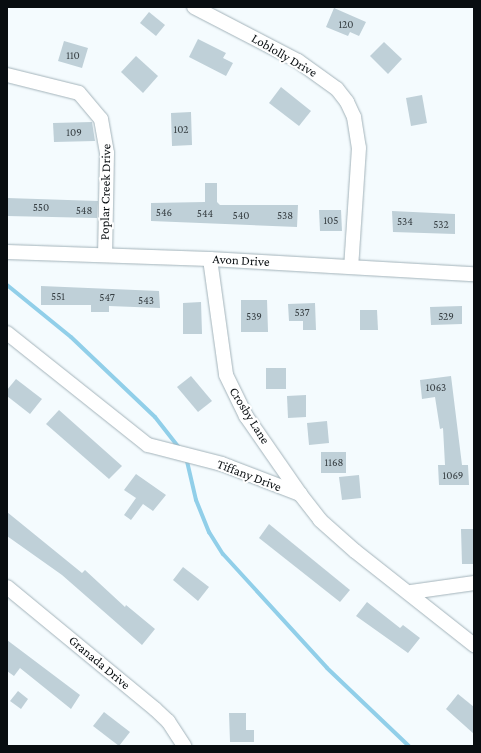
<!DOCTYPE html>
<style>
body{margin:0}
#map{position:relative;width:481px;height:753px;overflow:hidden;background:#f4fbfe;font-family:"Crimson Pro",serif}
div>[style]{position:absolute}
.stream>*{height:4px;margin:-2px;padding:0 2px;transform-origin:2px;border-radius:2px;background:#91cfe9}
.building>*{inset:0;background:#bfd0d8}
.roads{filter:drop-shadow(0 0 1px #a3b3ba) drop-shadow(0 0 1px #a3b3ba)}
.minor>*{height:14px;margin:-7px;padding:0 7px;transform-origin:7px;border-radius:7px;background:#fff}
span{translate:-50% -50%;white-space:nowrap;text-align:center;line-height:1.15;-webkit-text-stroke:4px #fff;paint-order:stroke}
.number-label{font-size:11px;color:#363e42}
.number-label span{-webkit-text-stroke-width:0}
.street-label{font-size:13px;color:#080d10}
.frame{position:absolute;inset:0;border:8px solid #080d10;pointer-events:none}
</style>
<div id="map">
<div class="stream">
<div style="left:7px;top:285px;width:82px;rotate:39.1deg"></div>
<div style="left:71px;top:337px;width:116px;rotate:43.6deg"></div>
<div style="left:155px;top:417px;width:41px;rotate:52deg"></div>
<div style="left:186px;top:457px;width:44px;rotate:76.9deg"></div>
<div style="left:196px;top:500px;width:35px;rotate:68deg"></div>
<div style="left:209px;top:532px;width:26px;rotate:58deg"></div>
<div style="left:223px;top:554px;width:154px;rotate:47.6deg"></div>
<div style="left:327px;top:668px;width:113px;rotate:43.6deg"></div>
</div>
<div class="building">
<div style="clip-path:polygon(334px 8px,366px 22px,359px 36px,350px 32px,348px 36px,326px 27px)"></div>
<div style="clip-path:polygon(149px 12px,165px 25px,156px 36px,140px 23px)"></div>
<div style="clip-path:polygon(198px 39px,226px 53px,223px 58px,233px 63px,226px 76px,189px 57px)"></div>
<div style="clip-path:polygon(64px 41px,88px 48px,82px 68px,58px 61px)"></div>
<div style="clip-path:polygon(384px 42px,402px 59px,388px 74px,370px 56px)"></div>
<div style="clip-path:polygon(136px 56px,158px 76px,143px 93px,121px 72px)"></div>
<div style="clip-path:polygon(281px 87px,311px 111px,299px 126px,269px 103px)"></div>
<div style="clip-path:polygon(422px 95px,427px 123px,411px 126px,406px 98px)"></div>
<div style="clip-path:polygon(191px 112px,192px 145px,172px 146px,171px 113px)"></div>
<div style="clip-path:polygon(92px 122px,95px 141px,54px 142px,53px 123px)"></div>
<div style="clip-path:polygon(205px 183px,217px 183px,217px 202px,220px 205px,298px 205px,297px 227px,151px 221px,151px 203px,205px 202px)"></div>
<div style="clip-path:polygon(7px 198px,98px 201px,97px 218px,7px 216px)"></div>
<div style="clip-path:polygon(319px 210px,341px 210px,342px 231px,320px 231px)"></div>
<div style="clip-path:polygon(392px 211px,455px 214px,455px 234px,393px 232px)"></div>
<div style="clip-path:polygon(41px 286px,159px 291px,160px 308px,109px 306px,109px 312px,91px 312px,91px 305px,41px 305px)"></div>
<div style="clip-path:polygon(241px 300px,267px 300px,268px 332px,241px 332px)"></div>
<div style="clip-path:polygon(201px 302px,202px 334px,183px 334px,183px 303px)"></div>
<div style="clip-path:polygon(315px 303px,316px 330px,303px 330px,303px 321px,289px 321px,288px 304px)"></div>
<div style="clip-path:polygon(462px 306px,462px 324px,431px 325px,430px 307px)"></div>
<div style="clip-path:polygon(360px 310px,377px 310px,378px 330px,360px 330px)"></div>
<div style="clip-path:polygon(266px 368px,286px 368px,286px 389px,266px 389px)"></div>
<div style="clip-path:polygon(191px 376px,212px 401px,198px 412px,177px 387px)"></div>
<div style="clip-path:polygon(451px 376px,462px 465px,468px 465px,469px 485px,439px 485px,438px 465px,445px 465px,443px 428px,440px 429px,435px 397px,422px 399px,420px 380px)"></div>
<div style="clip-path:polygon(16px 379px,42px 399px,30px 414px,7px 396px,7px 390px)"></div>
<div style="clip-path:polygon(306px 395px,306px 417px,288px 418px,287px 396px)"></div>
<div style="clip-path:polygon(59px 410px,122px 466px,109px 479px,46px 424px)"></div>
<div style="clip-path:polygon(327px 421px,329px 443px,309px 445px,307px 423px)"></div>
<div style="clip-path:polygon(321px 452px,346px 452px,346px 473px,321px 473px)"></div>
<div style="clip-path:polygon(136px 474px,166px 495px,153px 511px,143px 504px,131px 520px,124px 515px,136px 498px,124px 490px)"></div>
<div style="clip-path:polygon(359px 475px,361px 498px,342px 500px,339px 477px)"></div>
<div style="clip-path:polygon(7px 512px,82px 573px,85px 570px,125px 607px,126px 605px,155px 629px,142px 645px,62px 575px,7px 536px)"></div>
<div style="clip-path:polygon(269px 524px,350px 590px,340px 602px,259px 538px)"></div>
<div style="clip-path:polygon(461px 529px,474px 529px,474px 564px,462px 564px)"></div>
<div style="clip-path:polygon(183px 567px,209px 587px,198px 601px,173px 580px)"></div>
<div style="clip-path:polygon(367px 602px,400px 628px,403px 625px,420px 638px,408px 653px,356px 616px)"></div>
<div style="clip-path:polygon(7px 640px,80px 695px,71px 709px,20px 668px,14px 676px,7px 671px)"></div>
<div style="clip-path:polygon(18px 691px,28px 699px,21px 709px,10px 701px)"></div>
<div style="clip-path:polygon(458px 694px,474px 707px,474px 734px,446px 709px)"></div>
<div style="clip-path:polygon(104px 712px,130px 732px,119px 746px,93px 726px)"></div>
<div style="clip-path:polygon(229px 713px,246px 713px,246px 730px,254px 730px,254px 742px,230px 742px)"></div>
</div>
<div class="roads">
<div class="minor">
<div style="left:194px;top:7px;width:117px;rotate:27.4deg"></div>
<div style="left:298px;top:61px;width:48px;rotate:35.7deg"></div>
<div style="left:337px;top:89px;width:16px;rotate:52deg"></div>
<div style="left:347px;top:102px;width:17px;rotate:65deg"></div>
<div style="left:354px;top:117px;width:31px;rotate:81deg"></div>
<div style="left:359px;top:148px;width:119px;rotate:93.8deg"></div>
<div style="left:7px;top:75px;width:74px;rotate:14deg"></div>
<div style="left:79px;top:93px;width:34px;rotate:50deg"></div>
<div style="left:101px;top:119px;width:35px;rotate:80deg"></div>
<div style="left:107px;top:153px;width:102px;rotate:91.1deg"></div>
<div style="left:7px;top:252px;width:203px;rotate:2deg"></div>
<div style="left:210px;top:259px;width:264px;rotate:3.3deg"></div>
<div style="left:210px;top:259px;width:117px;rotate:82.1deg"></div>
<div style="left:226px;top:375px;width:46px;rotate:64deg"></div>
<div style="left:246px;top:416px;width:95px;rotate:55.3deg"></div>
<div style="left:7px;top:333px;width:180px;rotate:38.5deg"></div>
<div style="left:148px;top:445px;width:76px;rotate:14.4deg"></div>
<div style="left:222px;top:464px;width:84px;rotate:21deg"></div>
<div style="left:300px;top:494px;width:33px;rotate:52deg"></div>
<div style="left:320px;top:520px;width:47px;rotate:41.5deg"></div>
<div style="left:355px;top:551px;width:152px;rotate:38.3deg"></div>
<div style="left:7px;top:587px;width:192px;rotate:39.5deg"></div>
<div style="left:155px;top:709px;width:18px;rotate:43deg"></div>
<div style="left:168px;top:721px;width:30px;rotate:57deg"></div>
<div style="left:411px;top:592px;width:64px;rotate:-8.1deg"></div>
</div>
</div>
<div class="number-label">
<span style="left:346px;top:24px">120</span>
<span style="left:73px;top:55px">110</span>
<span style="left:181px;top:129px">102</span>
<span style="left:74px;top:132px">109</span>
<span style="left:41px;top:207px">550</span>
<span style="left:84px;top:210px">548</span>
<span style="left:164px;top:212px">546</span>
<span style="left:205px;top:213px">544</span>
<span style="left:241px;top:215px">540</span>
<span style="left:285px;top:215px">538</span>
<span style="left:331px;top:220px">105</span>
<span style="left:405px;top:221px">534</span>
<span style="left:441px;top:224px">532</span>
<span style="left:58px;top:296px">551</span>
<span style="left:107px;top:297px">547</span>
<span style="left:146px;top:300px">543</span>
<span style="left:302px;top:312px">537</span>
<span style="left:254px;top:316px">539</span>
<span style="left:446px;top:316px">529</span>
<span style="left:436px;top:387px">1063</span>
<span style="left:334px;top:462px">1168</span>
<span style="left:453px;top:475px">1069</span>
</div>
<div class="street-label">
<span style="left:284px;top:56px;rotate:30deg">Loblolly Drive</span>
<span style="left:106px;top:192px;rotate:-89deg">Poplar Creek Drive</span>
<span style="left:241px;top:261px;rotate:3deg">Avon Drive</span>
<span style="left:249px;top:416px;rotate:58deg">Crosby Lane</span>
<span style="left:249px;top:476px;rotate:21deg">Tiffany Drive</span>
<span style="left:99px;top:663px;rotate:40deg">Granada Drive</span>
</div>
<div class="frame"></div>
</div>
